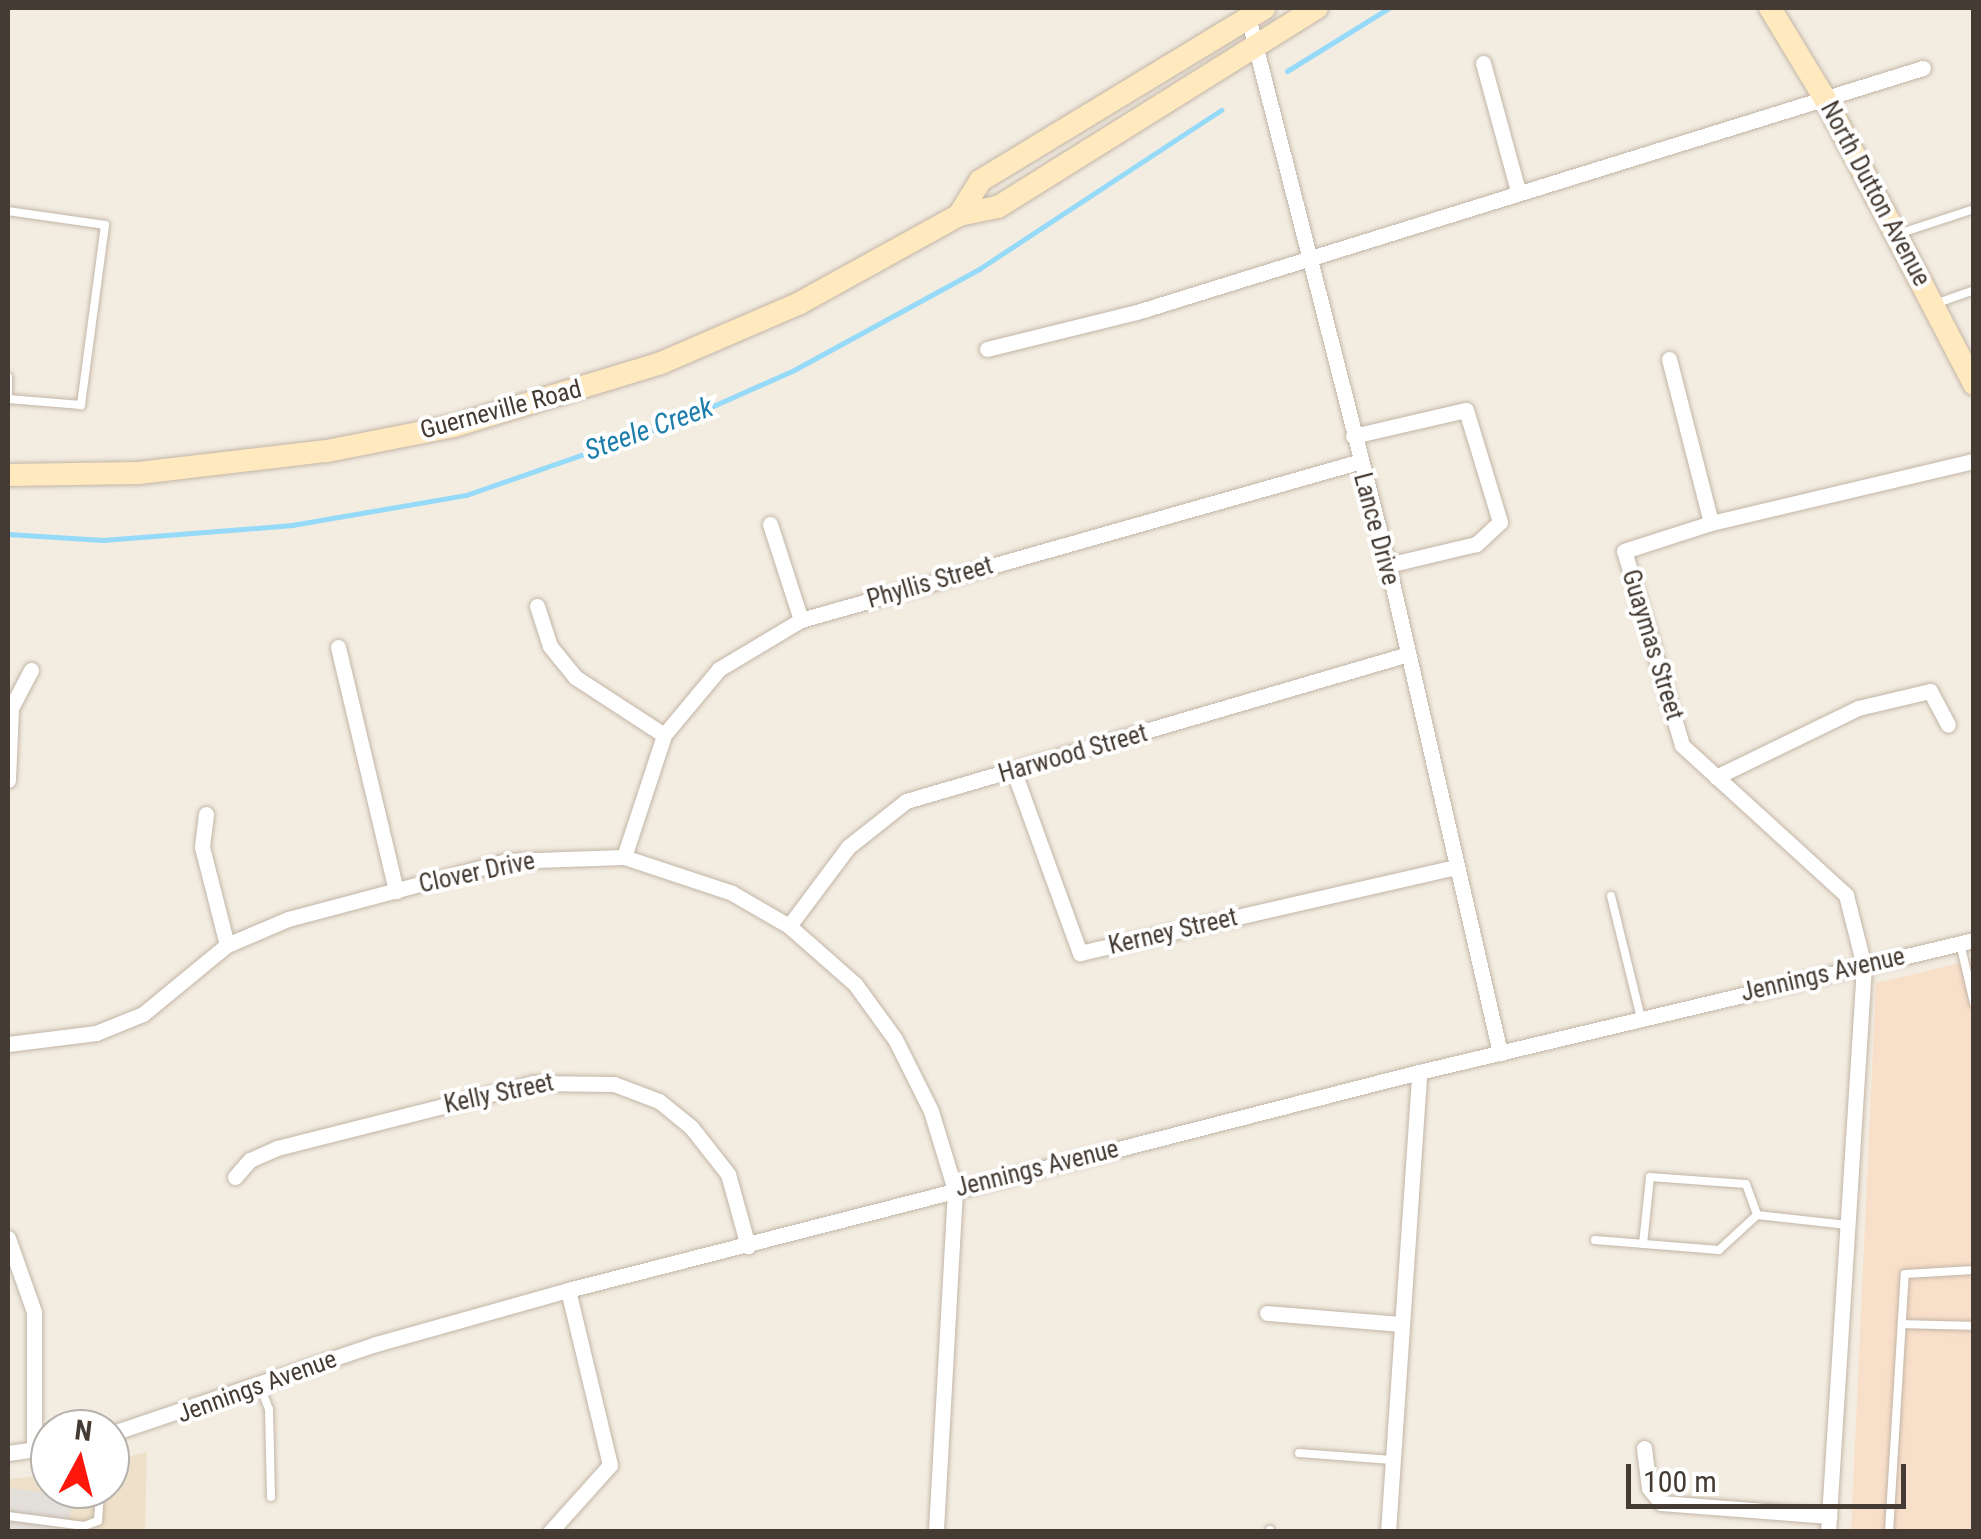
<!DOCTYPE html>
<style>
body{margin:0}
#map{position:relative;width:1981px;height:1539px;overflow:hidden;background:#f3ece1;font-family:"Roboto Condensed",sans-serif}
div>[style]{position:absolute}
.commercial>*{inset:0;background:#f8dfc9}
.education>*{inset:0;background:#eee0c9}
.parking>*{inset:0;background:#e3dfdb}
.stream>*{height:5px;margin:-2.5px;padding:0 2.5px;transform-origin:2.5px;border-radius:2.5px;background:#95daf8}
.roads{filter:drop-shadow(0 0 2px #c2b5a6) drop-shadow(0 0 2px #c2b5a6)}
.service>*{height:8px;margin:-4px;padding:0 4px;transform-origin:4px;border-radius:4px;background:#fff}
.minor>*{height:15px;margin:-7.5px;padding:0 7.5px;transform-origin:7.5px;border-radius:7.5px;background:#fff}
.secondary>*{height:22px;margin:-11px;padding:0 11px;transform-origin:11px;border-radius:11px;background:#ffe9bf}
span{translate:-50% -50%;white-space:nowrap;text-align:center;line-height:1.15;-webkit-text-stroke:8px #fff;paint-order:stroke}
.street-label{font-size:25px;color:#453b32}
.water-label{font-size:28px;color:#1e7eab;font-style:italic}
.frame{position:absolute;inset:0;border:10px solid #453b32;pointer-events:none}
.north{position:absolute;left:30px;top:1409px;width:100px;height:100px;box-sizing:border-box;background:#fff;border:2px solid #b5b1ad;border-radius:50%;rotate:7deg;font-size:28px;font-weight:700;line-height:40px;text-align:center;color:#453b32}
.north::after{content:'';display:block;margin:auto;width:35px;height:45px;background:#ff170c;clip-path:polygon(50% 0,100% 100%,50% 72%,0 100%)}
.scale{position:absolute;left:1626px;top:1464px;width:280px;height:45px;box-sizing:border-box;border:5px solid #453b32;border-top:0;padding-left:12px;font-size:30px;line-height:35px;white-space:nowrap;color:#453b32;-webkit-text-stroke:8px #fff;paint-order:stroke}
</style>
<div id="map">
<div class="commercial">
<div style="clip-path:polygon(1973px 960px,1973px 1531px,1851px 1532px,1876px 983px)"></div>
</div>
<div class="education">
<div style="clip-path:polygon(147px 1452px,145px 1531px,8px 1532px,8px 1479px,50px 1475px,50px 1489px,110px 1489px,110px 1461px)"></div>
</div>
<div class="parking">
<div style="clip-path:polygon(8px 1488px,73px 1496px,68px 1531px,8px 1532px)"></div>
</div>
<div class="stream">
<div style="left:1287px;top:71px;width:120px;rotate:-31.7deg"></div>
<div style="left:8px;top:534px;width:95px;rotate:3.6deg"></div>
<div style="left:103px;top:540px;width:190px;rotate:-4.5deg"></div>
<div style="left:292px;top:525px;width:177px;rotate:-9.8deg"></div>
<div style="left:466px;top:495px;width:231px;rotate:-19.2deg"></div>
<div style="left:684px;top:419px;width:120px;rotate:-24deg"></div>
<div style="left:794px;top:370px;width:211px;rotate:-28.6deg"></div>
<div style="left:979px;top:269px;width:290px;rotate:-33.3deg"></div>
</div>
<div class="roads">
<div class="service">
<div style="left:8px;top:211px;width:98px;rotate:8.2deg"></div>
<div style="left:105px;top:225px;width:182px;rotate:97.6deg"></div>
<div style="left:81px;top:405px;width:73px;rotate:-175.3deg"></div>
<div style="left:1901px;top:233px;width:77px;rotate:-18.2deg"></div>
<div style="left:1935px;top:304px;width:41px;rotate:-19.7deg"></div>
<div style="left:8px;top:377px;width:23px;rotate:90deg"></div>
<div style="left:1611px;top:896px;width:126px;rotate:76.2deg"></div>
<div style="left:1960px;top:943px;width:62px;rotate:76.9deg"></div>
<div style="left:1595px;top:1240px;width:124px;rotate:4.6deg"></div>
<div style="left:1719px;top:1250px;width:52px;rotate:-42.6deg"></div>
<div style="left:1757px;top:1215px;width:91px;rotate:6.3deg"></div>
<div style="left:1643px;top:1244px;width:67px;rotate:-84deg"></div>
<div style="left:1650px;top:1177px;width:96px;rotate:4.2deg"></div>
<div style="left:1746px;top:1184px;width:33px;rotate:70deg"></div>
<div style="left:1902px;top:1324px;width:72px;rotate:1.6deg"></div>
<div style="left:260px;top:1386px;width:25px;rotate:69deg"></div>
<div style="left:269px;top:1409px;width:88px;rotate:88.7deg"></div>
<div style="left:1299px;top:1453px;width:93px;rotate:4.3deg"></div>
<div style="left:8px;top:1516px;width:77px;rotate:7.5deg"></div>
<div style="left:84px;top:1526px;width:15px;rotate:-20deg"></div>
<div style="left:98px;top:1521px;width:32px;rotate:-86deg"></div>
<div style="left:1270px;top:1530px;width:2px;rotate:90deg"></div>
<div style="left:1889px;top:1532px;width:258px;rotate:-86.5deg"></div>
<div style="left:1905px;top:1274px;width:69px;rotate:-3.3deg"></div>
</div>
<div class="minor">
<div style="left:1247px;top:13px;width:570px;rotate:75.67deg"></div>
<div style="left:1388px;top:565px;width:501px;rotate:77.07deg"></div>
<div style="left:1483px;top:63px;width:133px;rotate:74.7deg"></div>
<div style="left:987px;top:349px;width:154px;rotate:-13.9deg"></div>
<div style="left:1137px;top:312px;width:823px;rotate:-17.25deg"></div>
<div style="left:1669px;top:359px;width:169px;rotate:75.6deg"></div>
<div style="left:1353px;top:436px;width:116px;rotate:-13deg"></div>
<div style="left:1466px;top:410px;width:117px;rotate:73.1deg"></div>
<div style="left:1500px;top:522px;width:33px;rotate:137deg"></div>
<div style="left:1476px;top:544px;width:90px;rotate:166.6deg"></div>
<div style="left:770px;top:524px;width:101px;rotate:72.1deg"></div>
<div style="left:537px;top:606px;width:42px;rotate:72deg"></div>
<div style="left:550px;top:646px;width:40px;rotate:51deg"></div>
<div style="left:575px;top:677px;width:106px;rotate:33.1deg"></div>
<div style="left:338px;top:647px;width:251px;rotate:76.6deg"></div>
<div style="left:1014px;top:772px;width:193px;rotate:70deg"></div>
<div style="left:1080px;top:953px;width:384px;rotate:-12.9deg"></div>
<div style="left:1716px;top:777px;width:158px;rotate:-25.9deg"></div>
<div style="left:1858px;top:708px;width:74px;rotate:-13.3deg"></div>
<div style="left:1930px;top:691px;width:38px;rotate:62deg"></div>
<div style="left:8px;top:780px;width:72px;rotate:-87.6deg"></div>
<div style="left:11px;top:708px;width:43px;rotate:-62.2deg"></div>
<div style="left:206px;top:814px;width:33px;rotate:97deg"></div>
<div style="left:202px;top:847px;width:101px;rotate:75.7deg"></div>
<div style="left:624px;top:857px;width:128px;rotate:-71.8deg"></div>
<div style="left:664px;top:735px;width:86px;rotate:-50.2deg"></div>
<div style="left:719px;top:669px;width:96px;rotate:-30.9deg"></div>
<div style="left:801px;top:620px;width:579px;rotate:-15.84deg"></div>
<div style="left:789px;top:926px;width:99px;rotate:-53.2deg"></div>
<div style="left:848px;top:847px;width:74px;rotate:-38.4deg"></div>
<div style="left:906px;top:801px;width:520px;rotate:-16.31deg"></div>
<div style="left:8px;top:1044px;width:89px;rotate:-7.1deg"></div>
<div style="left:96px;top:1033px;width:51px;rotate:-22deg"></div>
<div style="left:143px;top:1014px;width:109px;rotate:-39.4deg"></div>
<div style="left:227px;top:945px;width:66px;rotate:-23.1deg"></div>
<div style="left:288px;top:919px;width:226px;rotate:-14.9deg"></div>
<div style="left:506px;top:861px;width:118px;rotate:-1.9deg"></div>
<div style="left:624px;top:857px;width:114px;rotate:18.4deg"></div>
<div style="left:732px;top:893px;width:66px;rotate:30.1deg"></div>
<div style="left:789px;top:926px;width:88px;rotate:41.3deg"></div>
<div style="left:855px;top:984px;width:68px;rotate:54deg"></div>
<div style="left:895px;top:1039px;width:80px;rotate:63.4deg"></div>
<div style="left:931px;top:1111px;width:83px;rotate:73.1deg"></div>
<div style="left:955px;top:1190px;width:343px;rotate:93.2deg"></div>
<div style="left:235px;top:1177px;width:23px;rotate:-49deg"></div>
<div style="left:250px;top:1160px;width:30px;rotate:-24deg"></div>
<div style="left:277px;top:1148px;width:264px;rotate:-14.2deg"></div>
<div style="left:533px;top:1083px;width:81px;rotate:0.7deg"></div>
<div style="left:614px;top:1084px;width:48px;rotate:20.7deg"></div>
<div style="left:659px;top:1101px;width:41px;rotate:39.1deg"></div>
<div style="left:691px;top:1127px;width:60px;rotate:51.8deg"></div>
<div style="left:728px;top:1174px;width:75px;rotate:74.5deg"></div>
<div style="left:8px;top:1238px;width:78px;rotate:70.6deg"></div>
<div style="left:34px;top:1312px;width:138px;rotate:90deg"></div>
<div style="left:1267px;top:1313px;width:133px;rotate:4.7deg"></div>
<div style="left:110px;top:1434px;width:281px;rotate:-18.7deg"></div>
<div style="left:376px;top:1344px;width:199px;rotate:-15.7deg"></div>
<div style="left:568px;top:1290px;width:878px;rotate:-14.37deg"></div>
<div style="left:1419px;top:1072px;width:570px;rotate:-13.38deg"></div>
<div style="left:1644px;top:1448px;width:40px;rotate:82.9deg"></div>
<div style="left:1649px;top:1488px;width:19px;rotate:51deg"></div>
<div style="left:1661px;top:1503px;width:169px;rotate:4.4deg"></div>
<div style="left:8px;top:1453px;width:42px;rotate:-8.1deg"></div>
<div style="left:550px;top:1532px;width:90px;rotate:-48.2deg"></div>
<div style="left:610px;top:1465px;width:180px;rotate:-103.5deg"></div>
<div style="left:1388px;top:1532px;width:461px;rotate:-86.1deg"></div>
<div style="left:1828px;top:1532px;width:567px;rotate:-86.36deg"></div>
<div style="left:1864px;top:966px;width:73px;rotate:-104.2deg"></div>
<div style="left:1846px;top:895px;width:222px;rotate:-137.6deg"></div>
<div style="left:1682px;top:745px;width:202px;rotate:-106.6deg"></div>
<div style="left:1624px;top:551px;width:91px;rotate:-17.8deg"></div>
<div style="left:1711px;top:523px;width:270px;rotate:-13.3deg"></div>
</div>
<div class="secondary">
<div style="left:1770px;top:8px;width:104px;rotate:58.8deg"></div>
<div style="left:1824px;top:97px;width:324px;rotate:62.4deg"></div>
<div style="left:959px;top:215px;width:40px;rotate:-58deg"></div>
<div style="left:980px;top:181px;width:333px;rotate:-31.3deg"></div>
<div style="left:8px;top:475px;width:131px;rotate:-0.9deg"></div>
<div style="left:139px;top:473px;width:189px;rotate:-6.7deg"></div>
<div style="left:327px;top:451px;width:129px;rotate:-11.1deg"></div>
<div style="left:454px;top:426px;width:216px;rotate:-16.9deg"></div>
<div style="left:661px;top:363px;width:149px;rotate:-23.3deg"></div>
<div style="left:798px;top:304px;width:184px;rotate:-28.9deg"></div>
<div style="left:959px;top:215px;width:40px;rotate:-12deg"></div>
<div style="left:998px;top:207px;width:376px;rotate:-32deg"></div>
</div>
</div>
<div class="street-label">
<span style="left:1875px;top:194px;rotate:62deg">North Dutton Avenue</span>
<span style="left:501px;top:410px;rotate:-15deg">Guerneville Road</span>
<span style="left:1376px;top:529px;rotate:75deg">Lance Drive</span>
<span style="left:930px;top:583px;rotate:-16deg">Phyllis Street</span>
<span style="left:1652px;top:645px;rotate:73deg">Guaymas Street</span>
<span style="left:1073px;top:754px;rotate:-16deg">Harwood Street</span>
<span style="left:477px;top:873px;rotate:-12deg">Clover Drive</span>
<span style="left:1173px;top:932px;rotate:-13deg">Kerney Street</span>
<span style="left:1823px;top:975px;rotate:-13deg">Jennings Avenue</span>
<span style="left:499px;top:1094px;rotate:-12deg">Kelly Street</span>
<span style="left:1037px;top:1169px;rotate:-14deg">Jennings Avenue</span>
<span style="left:257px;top:1387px;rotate:-20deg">Jennings Avenue</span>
</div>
<div class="water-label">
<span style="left:649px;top:429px;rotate:-20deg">Steele Creek</span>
</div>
<div class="frame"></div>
<div class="north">N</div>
<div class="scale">100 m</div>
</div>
